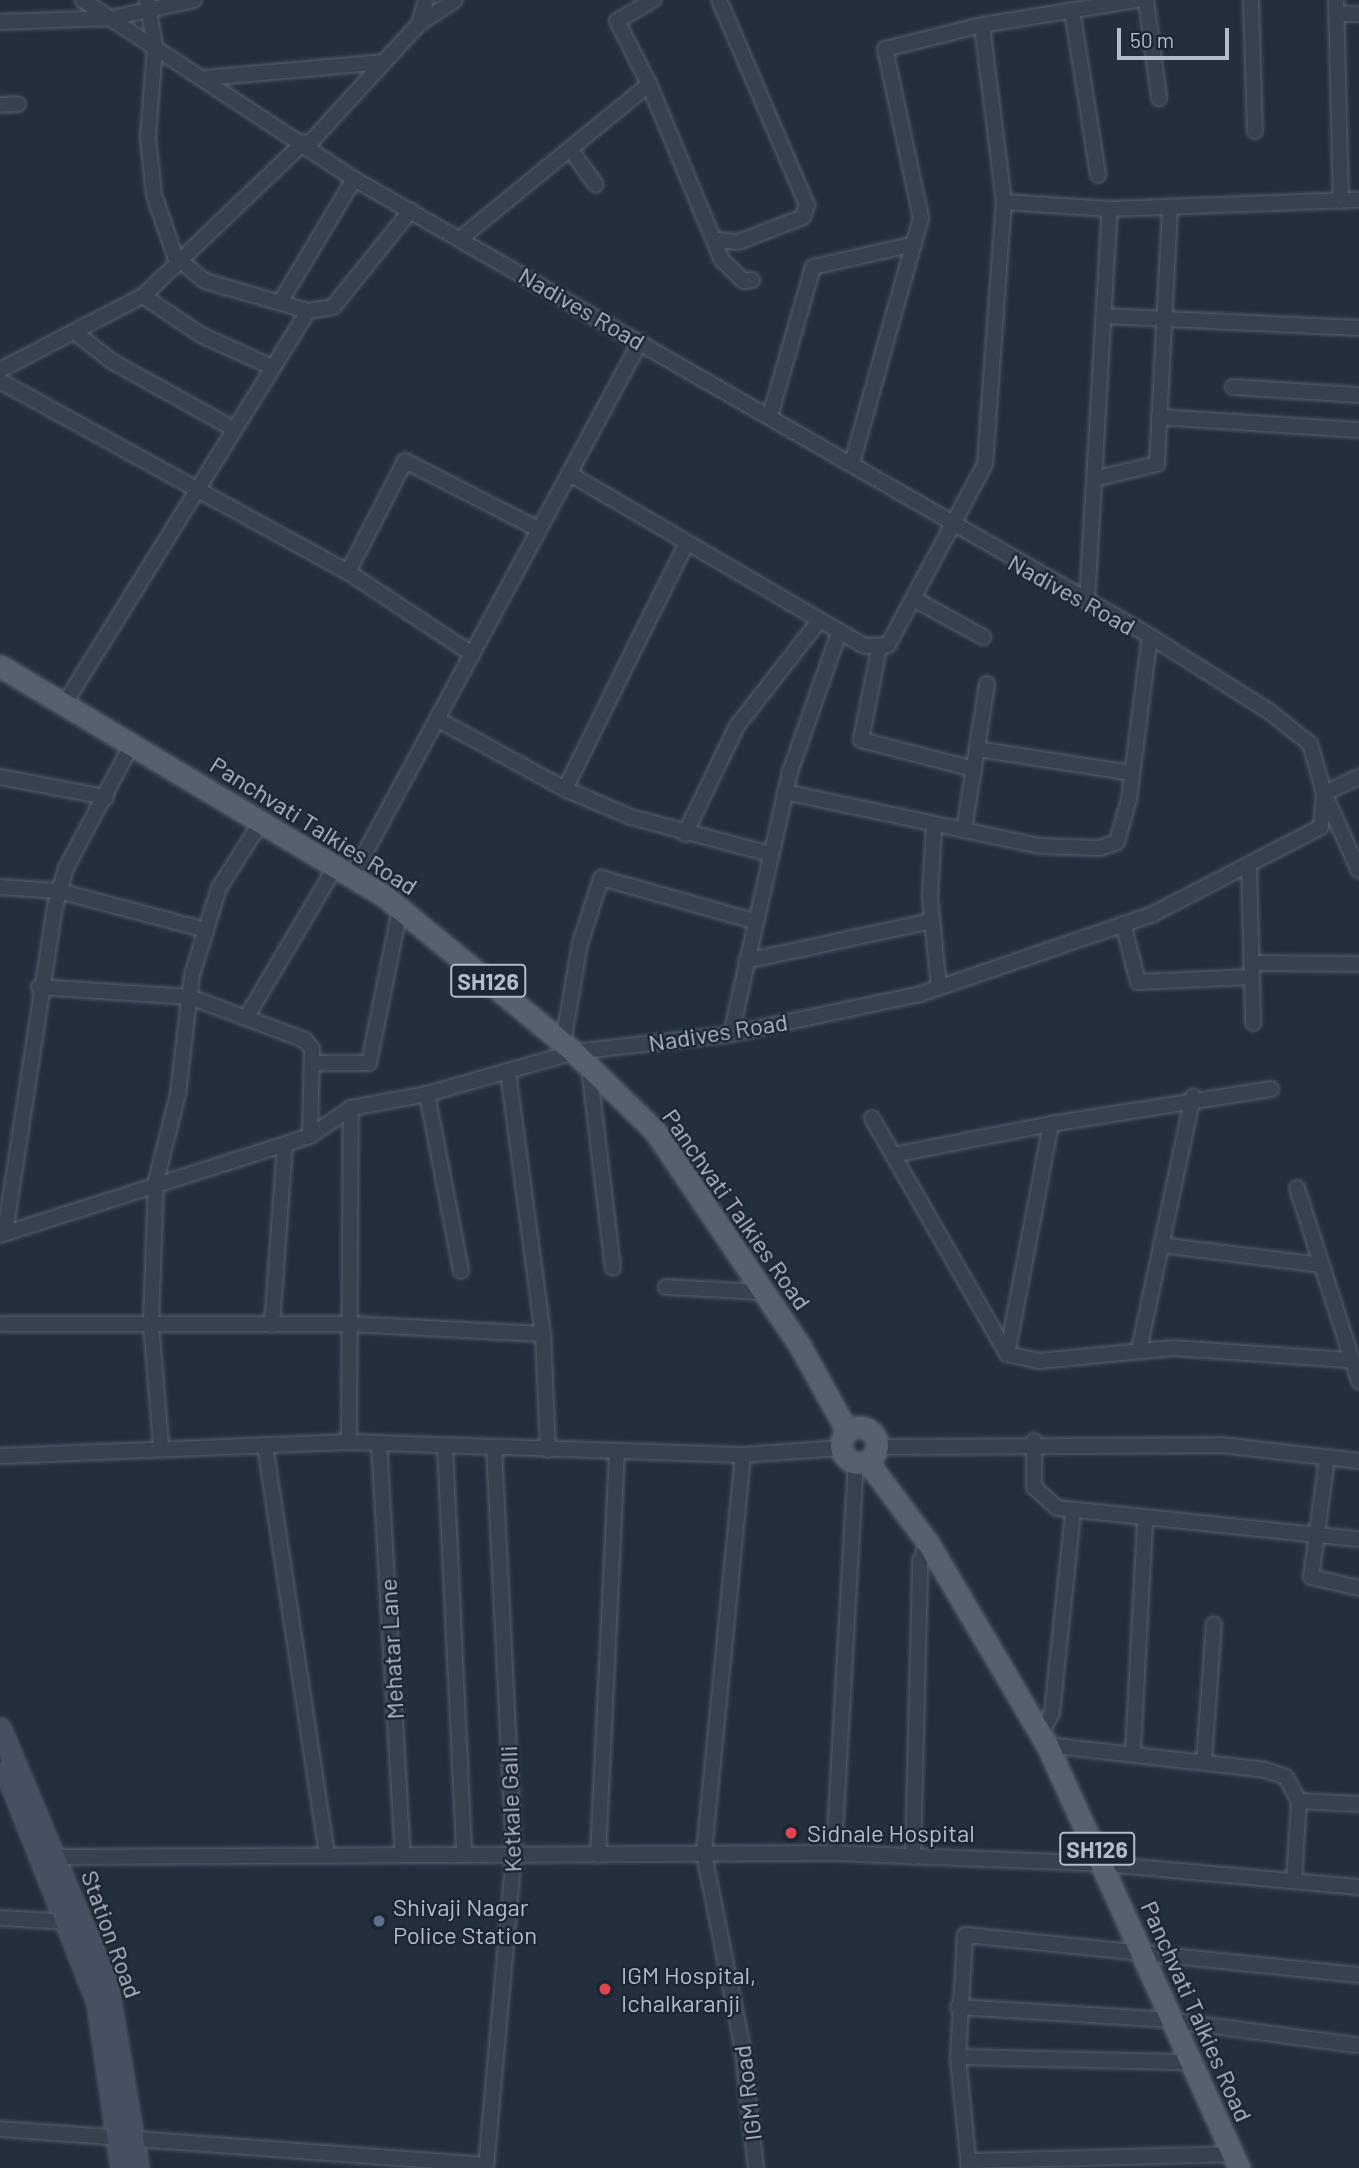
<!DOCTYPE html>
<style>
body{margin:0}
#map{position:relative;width:1359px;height:2168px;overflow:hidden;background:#242f3e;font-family:Barlow,sans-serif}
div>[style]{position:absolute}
.roads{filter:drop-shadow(0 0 2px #565f6c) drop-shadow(0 0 2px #565f6c)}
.street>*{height:14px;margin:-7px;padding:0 7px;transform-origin:7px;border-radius:7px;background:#38414e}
.secondary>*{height:19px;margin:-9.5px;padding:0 9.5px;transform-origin:9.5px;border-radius:9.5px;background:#465061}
.primary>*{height:21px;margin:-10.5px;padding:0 10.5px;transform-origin:10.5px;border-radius:10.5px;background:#56606e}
.primary>.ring{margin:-10.5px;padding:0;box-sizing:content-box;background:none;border:21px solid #56606e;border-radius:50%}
.dots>*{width:19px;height:19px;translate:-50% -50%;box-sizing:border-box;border:4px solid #1d2633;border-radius:50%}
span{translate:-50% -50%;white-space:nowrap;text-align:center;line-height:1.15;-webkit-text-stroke:5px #1d2633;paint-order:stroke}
.shield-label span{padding:2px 5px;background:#1d2633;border:2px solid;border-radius:5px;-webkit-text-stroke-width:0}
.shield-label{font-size:23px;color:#b4bcc9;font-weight:700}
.street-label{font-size:24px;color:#b4bcc9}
.poi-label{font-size:24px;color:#b4bcc9}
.left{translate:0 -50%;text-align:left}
.scale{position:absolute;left:1117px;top:28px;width:112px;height:32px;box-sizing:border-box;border:4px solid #b4bcc9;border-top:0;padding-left:9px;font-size:21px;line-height:24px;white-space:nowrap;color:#b4bcc9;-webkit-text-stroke:5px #1d2633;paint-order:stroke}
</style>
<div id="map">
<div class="roads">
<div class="street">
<div style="left:147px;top:0;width:47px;rotate:80.1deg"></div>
<div style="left:155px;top:46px;width:92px;rotate:94.4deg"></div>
<div style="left:148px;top:138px;width:57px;rotate:84deg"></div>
<div style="left:154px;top:195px;width:65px;rotate:71deg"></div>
<div style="left:175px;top:256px;width:39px;rotate:40deg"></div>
<div style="left:205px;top:281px;width:107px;rotate:16.2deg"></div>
<div style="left:308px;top:311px;width:25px;rotate:-9deg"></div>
<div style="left:333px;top:307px;width:124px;rotate:-51.2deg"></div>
<div style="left:1146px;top:0;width:99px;rotate:82.4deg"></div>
<div style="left:1251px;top:0;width:131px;rotate:88.3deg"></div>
<div style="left:1336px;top:0;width:201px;rotate:88.6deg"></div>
<div style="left:1072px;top:10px;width:167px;rotate:81deg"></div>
<div style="left:1336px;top:14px;width:23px"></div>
<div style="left:0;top:22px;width:112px;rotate:-2deg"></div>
<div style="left:112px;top:18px;width:84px;rotate:-12.4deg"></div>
<div style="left:419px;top:24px;width:25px;rotate:-74deg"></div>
<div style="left:205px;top:78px;width:180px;rotate:-5.1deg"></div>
<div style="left:649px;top:84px;width:71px;rotate:-116.9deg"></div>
<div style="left:617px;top:21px;width:42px;rotate:-30.3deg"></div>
<div style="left:0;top:105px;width:18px;rotate:-3deg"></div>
<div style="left:308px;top:145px;width:164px;rotate:-47.5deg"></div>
<div style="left:419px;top:24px;width:43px;rotate:-33.7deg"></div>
<div style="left:570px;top:149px;width:44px;rotate:54.2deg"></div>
<div style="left:1004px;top:202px;width:106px;rotate:3.8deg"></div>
<div style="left:461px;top:238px;width:243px;rotate:-39.3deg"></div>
<div style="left:649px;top:84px;width:191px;rotate:67.5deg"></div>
<div style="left:722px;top:260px;width:30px;rotate:44deg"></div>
<div style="left:744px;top:281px;width:8px;rotate:-7deg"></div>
<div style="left:716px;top:240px;width:22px;rotate:5deg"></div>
<div style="left:738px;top:242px;width:70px;rotate:-21deg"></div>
<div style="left:803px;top:217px;width:13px;rotate:-72deg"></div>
<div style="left:807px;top:205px;width:223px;rotate:-113.2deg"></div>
<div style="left:143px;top:296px;width:70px;rotate:33.9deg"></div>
<div style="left:201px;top:335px;width:76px;rotate:24.2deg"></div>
<div style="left:281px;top:301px;width:142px;rotate:-59.1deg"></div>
<div style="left:1104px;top:316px;width:255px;rotate:2.7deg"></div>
<div style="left:77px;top:334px;width:46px;rotate:37.9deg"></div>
<div style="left:113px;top:362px;width:136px;rotate:29deg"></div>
<div style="left:0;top:370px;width:161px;rotate:-27.4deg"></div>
<div style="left:143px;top:296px;width:223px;rotate:-43.7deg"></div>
<div style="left:0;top:381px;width:397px;rotate:28.8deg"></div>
<div style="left:348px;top:572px;width:125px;rotate:-62.8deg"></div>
<div style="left:405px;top:461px;width:149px;rotate:27.1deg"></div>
<div style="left:1233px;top:387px;width:126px;rotate:3.6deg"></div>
<div style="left:770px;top:416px;width:155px;rotate:-73.9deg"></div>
<div style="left:813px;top:267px;width:104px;rotate:-12.8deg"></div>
<div style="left:1159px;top:417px;width:200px;rotate:3.7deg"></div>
<div style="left:852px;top:463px;width:255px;rotate:-74.3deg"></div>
<div style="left:921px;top:218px;width:173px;rotate:-102deg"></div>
<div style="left:885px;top:49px;width:100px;rotate:-13.9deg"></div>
<div style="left:570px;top:474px;width:341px;rotate:30.3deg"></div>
<div style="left:864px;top:646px;width:24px;rotate:-2deg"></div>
<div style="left:888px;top:645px;width:205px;rotate:-61.8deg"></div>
<div style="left:985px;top:464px;width:263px;rotate:-85.9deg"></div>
<div style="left:1004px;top:202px;width:178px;rotate:-97.1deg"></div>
<div style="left:982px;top:25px;width:157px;rotate:-9.2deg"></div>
<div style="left:1094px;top:479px;width:65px;rotate:-13.4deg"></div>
<div style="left:1157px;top:464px;width:258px;rotate:-87.1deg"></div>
<div style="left:348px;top:572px;width:149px;rotate:33.5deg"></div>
<div style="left:914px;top:599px;width:79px;rotate:28.8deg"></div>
<div style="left:1087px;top:602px;width:394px;rotate:-86.7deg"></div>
<div style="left:1110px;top:209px;width:249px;rotate:-2.1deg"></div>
<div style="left:879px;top:649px;width:93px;rotate:101.2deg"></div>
<div style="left:861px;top:740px;width:117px;rotate:14.4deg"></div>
<div style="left:65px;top:703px;width:461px;rotate:-58.2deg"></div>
<div style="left:437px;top:719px;width:146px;rotate:28.7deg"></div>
<div style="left:565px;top:789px;width:72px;rotate:23deg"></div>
<div style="left:631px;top:817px;width:144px;rotate:14.9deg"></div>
<div style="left:977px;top:749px;width:157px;rotate:8.8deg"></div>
<div style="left:0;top:777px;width:108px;rotate:10.7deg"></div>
<div style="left:1359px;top:777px;width:38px;rotate:155deg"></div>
<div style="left:1324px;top:793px;width:85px;rotate:65.8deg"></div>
<div style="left:565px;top:789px;width:271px;rotate:-63.7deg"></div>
<div style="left:785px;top:792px;width:261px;rotate:12deg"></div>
<div style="left:1040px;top:846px;width:59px;rotate:1.9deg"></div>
<div style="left:1099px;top:848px;width:19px;rotate:-18deg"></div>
<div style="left:1117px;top:842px;width:45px;rotate:-74.4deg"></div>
<div style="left:1129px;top:799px;width:164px;rotate:-82.7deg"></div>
<div style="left:934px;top:825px;width:72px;rotate:93.2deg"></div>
<div style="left:930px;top:897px;width:91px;rotate:84.4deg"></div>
<div style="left:964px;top:830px;width:148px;rotate:-81deg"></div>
<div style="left:685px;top:834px;width:120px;rotate:-64.3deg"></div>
<div style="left:737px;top:726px;width:133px;rotate:-52deg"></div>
<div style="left:1249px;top:865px;width:158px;rotate:88.5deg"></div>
<div style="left:352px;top:877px;width:608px;rotate:-61.71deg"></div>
<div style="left:0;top:887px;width:59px;rotate:3.9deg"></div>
<div style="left:59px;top:891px;width:152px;rotate:14.9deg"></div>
<div style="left:1123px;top:924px;width:60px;rotate:75.5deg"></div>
<div style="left:1138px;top:982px;width:114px;rotate:-2.5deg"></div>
<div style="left:746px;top:961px;width:189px;rotate:-12.2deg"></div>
<div style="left:1251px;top:963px;width:108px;rotate:0.5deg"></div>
<div style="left:39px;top:987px;width:151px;rotate:3.8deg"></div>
<div style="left:190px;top:997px;width:123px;rotate:20.5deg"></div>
<div style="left:305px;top:1040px;width:11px;rotate:52deg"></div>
<div style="left:312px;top:1049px;width:87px;rotate:91.3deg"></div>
<div style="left:246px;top:1018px;width:177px;rotate:-59.4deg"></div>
<div style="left:731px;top:1034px;width:269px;rotate:-77.3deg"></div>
<div style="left:790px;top:772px;width:147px;rotate:-70.6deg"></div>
<div style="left:563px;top:1043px;width:100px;rotate:-80.3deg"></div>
<div style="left:580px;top:944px;width:69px;rotate:-72.3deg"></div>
<div style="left:601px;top:878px;width:159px;rotate:15.7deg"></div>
<div style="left:312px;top:1063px;width:57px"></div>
<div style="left:369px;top:1063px;width:157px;rotate:-78.6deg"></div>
<div style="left:589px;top:1067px;width:202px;rotate:83.2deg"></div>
<div style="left:1271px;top:1089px;width:223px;rotate:171deg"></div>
<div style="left:1051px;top:1124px;width:234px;rotate:100.8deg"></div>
<div style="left:1007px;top:1354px;width:33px;rotate:12deg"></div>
<div style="left:1039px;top:1361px;width:135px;rotate:-5.5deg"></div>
<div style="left:1173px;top:1348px;width:176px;rotate:3.9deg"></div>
<div style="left:427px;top:1094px;width:180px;rotate:79.1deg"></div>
<div style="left:872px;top:1118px;width:272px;rotate:60.2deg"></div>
<div style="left:893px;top:1155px;width:161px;rotate:-11.1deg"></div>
<div style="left:1297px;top:1188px;width:203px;rotate:72.2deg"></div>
<div style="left:5px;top:1233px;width:330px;rotate:-81.3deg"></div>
<div style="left:55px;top:907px;width:41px;rotate:-74.2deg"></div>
<div style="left:66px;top:868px;width:140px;rotate:-62deg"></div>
<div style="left:0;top:1235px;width:325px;rotate:-17.7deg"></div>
<div style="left:310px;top:1136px;width:50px;rotate:-34.3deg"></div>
<div style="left:351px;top:1108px;width:77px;rotate:-10.4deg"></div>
<div style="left:427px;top:1094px;width:153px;rotate:-15.9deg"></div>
<div style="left:574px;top:1052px;width:158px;rotate:-6.5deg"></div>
<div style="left:731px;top:1034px;width:193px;rotate:-11.9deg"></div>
<div style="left:920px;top:994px;width:244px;rotate:-18.9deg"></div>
<div style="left:1151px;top:915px;width:191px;rotate:-27.4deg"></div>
<div style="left:1321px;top:827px;width:34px;rotate:-85deg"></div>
<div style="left:1324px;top:793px;width:51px;rotate:-105.9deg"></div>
<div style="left:1310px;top:744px;width:51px;rotate:-141.3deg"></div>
<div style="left:1270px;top:712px;width:142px;rotate:-147.7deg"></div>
<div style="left:1150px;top:636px;width:918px;rotate:-150.14deg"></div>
<div style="left:354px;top:179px;width:325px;rotate:-146.6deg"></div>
<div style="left:1161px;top:1245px;width:161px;rotate:7.1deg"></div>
<div style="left:666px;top:1287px;width:97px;rotate:3deg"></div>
<div style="left:0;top:1324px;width:350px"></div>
<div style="left:350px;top:1324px;width:193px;rotate:3deg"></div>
<div style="left:543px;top:1334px;width:264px;rotate:-97.6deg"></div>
<div style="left:272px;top:1325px;width:181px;rotate:-85.9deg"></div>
<div style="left:543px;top:1334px;width:116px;rotate:87.5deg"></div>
<div style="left:1139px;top:1350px;width:259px;rotate:-78deg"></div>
<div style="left:1034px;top:1441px;width:46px;rotate:90deg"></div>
<div style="left:1034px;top:1487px;width:31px;rotate:42deg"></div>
<div style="left:1057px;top:1508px;width:304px;rotate:5.9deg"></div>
<div style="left:349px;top:1442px;width:334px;rotate:-89.7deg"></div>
<div style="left:379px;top:1443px;width:412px;rotate:86.7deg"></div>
<div style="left:161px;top:1445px;width:122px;rotate:-94.7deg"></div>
<div style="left:151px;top:1323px;width:142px;rotate:-88deg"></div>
<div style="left:156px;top:1181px;width:90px;rotate:-75.8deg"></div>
<div style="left:178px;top:1094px;width:120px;rotate:-83.3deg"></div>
<div style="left:192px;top:975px;width:91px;rotate:-72.8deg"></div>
<div style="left:219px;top:888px;width:78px;rotate:-57.5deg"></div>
<div style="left:265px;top:1445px;width:414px;rotate:81.4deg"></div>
<div style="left:445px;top:1446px;width:408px;rotate:87.3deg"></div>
<div style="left:877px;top:1447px;width:344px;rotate:-0.3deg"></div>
<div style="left:1221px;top:1445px;width:139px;rotate:6.6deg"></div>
<div style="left:743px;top:1455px;width:401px;rotate:95.6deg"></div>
<div style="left:704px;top:1854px;width:195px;rotate:78.7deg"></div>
<div style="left:742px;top:2045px;width:124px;rotate:83.5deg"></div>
<div style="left:0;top:1456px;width:349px;rotate:-2.3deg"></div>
<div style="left:349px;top:1442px;width:394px;rotate:1.9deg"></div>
<div style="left:743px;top:1455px;width:98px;rotate:-4.1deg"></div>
<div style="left:1327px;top:1459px;width:119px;rotate:97.7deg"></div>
<div style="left:1311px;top:1577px;width:49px;rotate:12.9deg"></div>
<div style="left:1041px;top:1733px;width:23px;rotate:-61deg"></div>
<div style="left:1052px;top:1713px;width:201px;rotate:-84deg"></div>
<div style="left:1047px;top:1745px;width:219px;rotate:6.5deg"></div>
<div style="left:1265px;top:1770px;width:22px;rotate:18deg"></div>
<div style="left:1286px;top:1777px;width:27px;rotate:62deg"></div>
<div style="left:1299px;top:1801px;width:60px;rotate:2.9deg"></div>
<div style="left:1133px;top:1751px;width:230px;rotate:-87deg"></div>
<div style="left:1204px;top:1762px;width:138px;rotate:-85.9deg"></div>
<div style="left:834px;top:1853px;width:392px;rotate:-86.8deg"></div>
<div style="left:598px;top:1855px;width:403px;rotate:-87.3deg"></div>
<div style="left:46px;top:1857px;width:788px;rotate:-0.29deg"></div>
<div style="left:834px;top:1853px;width:270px;rotate:2.3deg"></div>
<div style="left:1104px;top:1864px;width:256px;rotate:5.2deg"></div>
<div style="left:913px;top:1857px;width:296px;rotate:-88.6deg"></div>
<div style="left:920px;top:1561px;width:20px;rotate:-66deg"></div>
<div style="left:1294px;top:1881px;width:80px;rotate:-86.4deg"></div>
<div style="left:0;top:1918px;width:70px;rotate:3.3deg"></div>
<div style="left:958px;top:2007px;width:210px;rotate:3.5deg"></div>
<div style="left:1168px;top:2020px;width:190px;rotate:7.6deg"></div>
<div style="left:958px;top:2057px;width:229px;rotate:1.3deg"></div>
<div style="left:0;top:2129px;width:486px;rotate:4.2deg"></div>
<div style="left:968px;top:2161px;width:264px;rotate:-1.5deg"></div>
<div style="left:486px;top:2168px;width:314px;rotate:-84.9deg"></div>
<div style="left:514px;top:1855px;width:406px;rotate:-92.8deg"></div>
<div style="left:969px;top:2168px;width:112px;rotate:-95.7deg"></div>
<div style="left:958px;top:2057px;width:122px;rotate:-86.7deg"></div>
<div style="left:965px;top:1935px;width:396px;rotate:5.8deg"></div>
</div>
<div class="secondary">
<div style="left:0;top:1728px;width:276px;rotate:67.2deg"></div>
<div style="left:107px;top:1982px;width:189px;rotate:80.5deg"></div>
<div style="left:6px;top:1772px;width:247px;rotate:68.4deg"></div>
<div style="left:97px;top:2002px;width:168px;rotate:81.8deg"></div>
</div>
<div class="primary">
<div style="left:0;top:666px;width:446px;rotate:30.9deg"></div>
<div style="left:383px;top:895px;width:247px;rotate:39.4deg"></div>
<div style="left:574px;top:1052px;width:113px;rotate:44.3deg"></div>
<div style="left:655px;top:1131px;width:259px;rotate:56deg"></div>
<div style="left:800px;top:1346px;width:97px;rotate:61.1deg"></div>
<div class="ring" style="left:841px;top:1427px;width:15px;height:15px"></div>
<div style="left:867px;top:1461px;width:102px;rotate:53.4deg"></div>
<div style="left:928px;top:1543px;width:234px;rotate:59.5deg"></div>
<div style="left:1047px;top:1745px;width:465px;rotate:65.6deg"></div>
</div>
</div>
<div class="dots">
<div style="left:791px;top:1833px;background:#e0444e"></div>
<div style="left:379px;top:1921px;background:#5c6f8a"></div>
<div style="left:605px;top:1989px;background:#e0444e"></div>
</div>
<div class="shield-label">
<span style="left:488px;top:981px">SH126</span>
<span style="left:1097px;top:1849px">SH126</span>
</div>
<div class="street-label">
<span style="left:582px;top:308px;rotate:30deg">Nadives Road</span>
<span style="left:1072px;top:594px;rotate:29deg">Nadives Road</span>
<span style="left:314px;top:825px;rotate:32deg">Panchvati Talkies Road</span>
<span style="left:718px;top:1032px;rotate:-9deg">Nadives Road</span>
<span style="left:737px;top:1209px;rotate:55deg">Panchvati Talkies Road</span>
<span style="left:391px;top:1649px;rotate:-93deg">Mehatar Lane</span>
<span style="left:510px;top:1809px;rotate:-92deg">Ketkale Galli</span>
<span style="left:112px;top:1934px;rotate:70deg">Station Road</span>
<span style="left:1197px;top:2011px;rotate:66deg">Panchvati Talkies Road</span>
<span style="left:747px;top:2093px;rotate:-97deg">IGM Road</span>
</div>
<div class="poi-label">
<span class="left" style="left:807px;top:1833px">Sidnale Hospital</span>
<span class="left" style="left:393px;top:1921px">Shivaji Nagar<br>Police Station</span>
<span class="left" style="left:621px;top:1989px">IGM Hospital,<br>Ichalkaranji</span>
</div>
<div class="scale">50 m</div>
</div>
